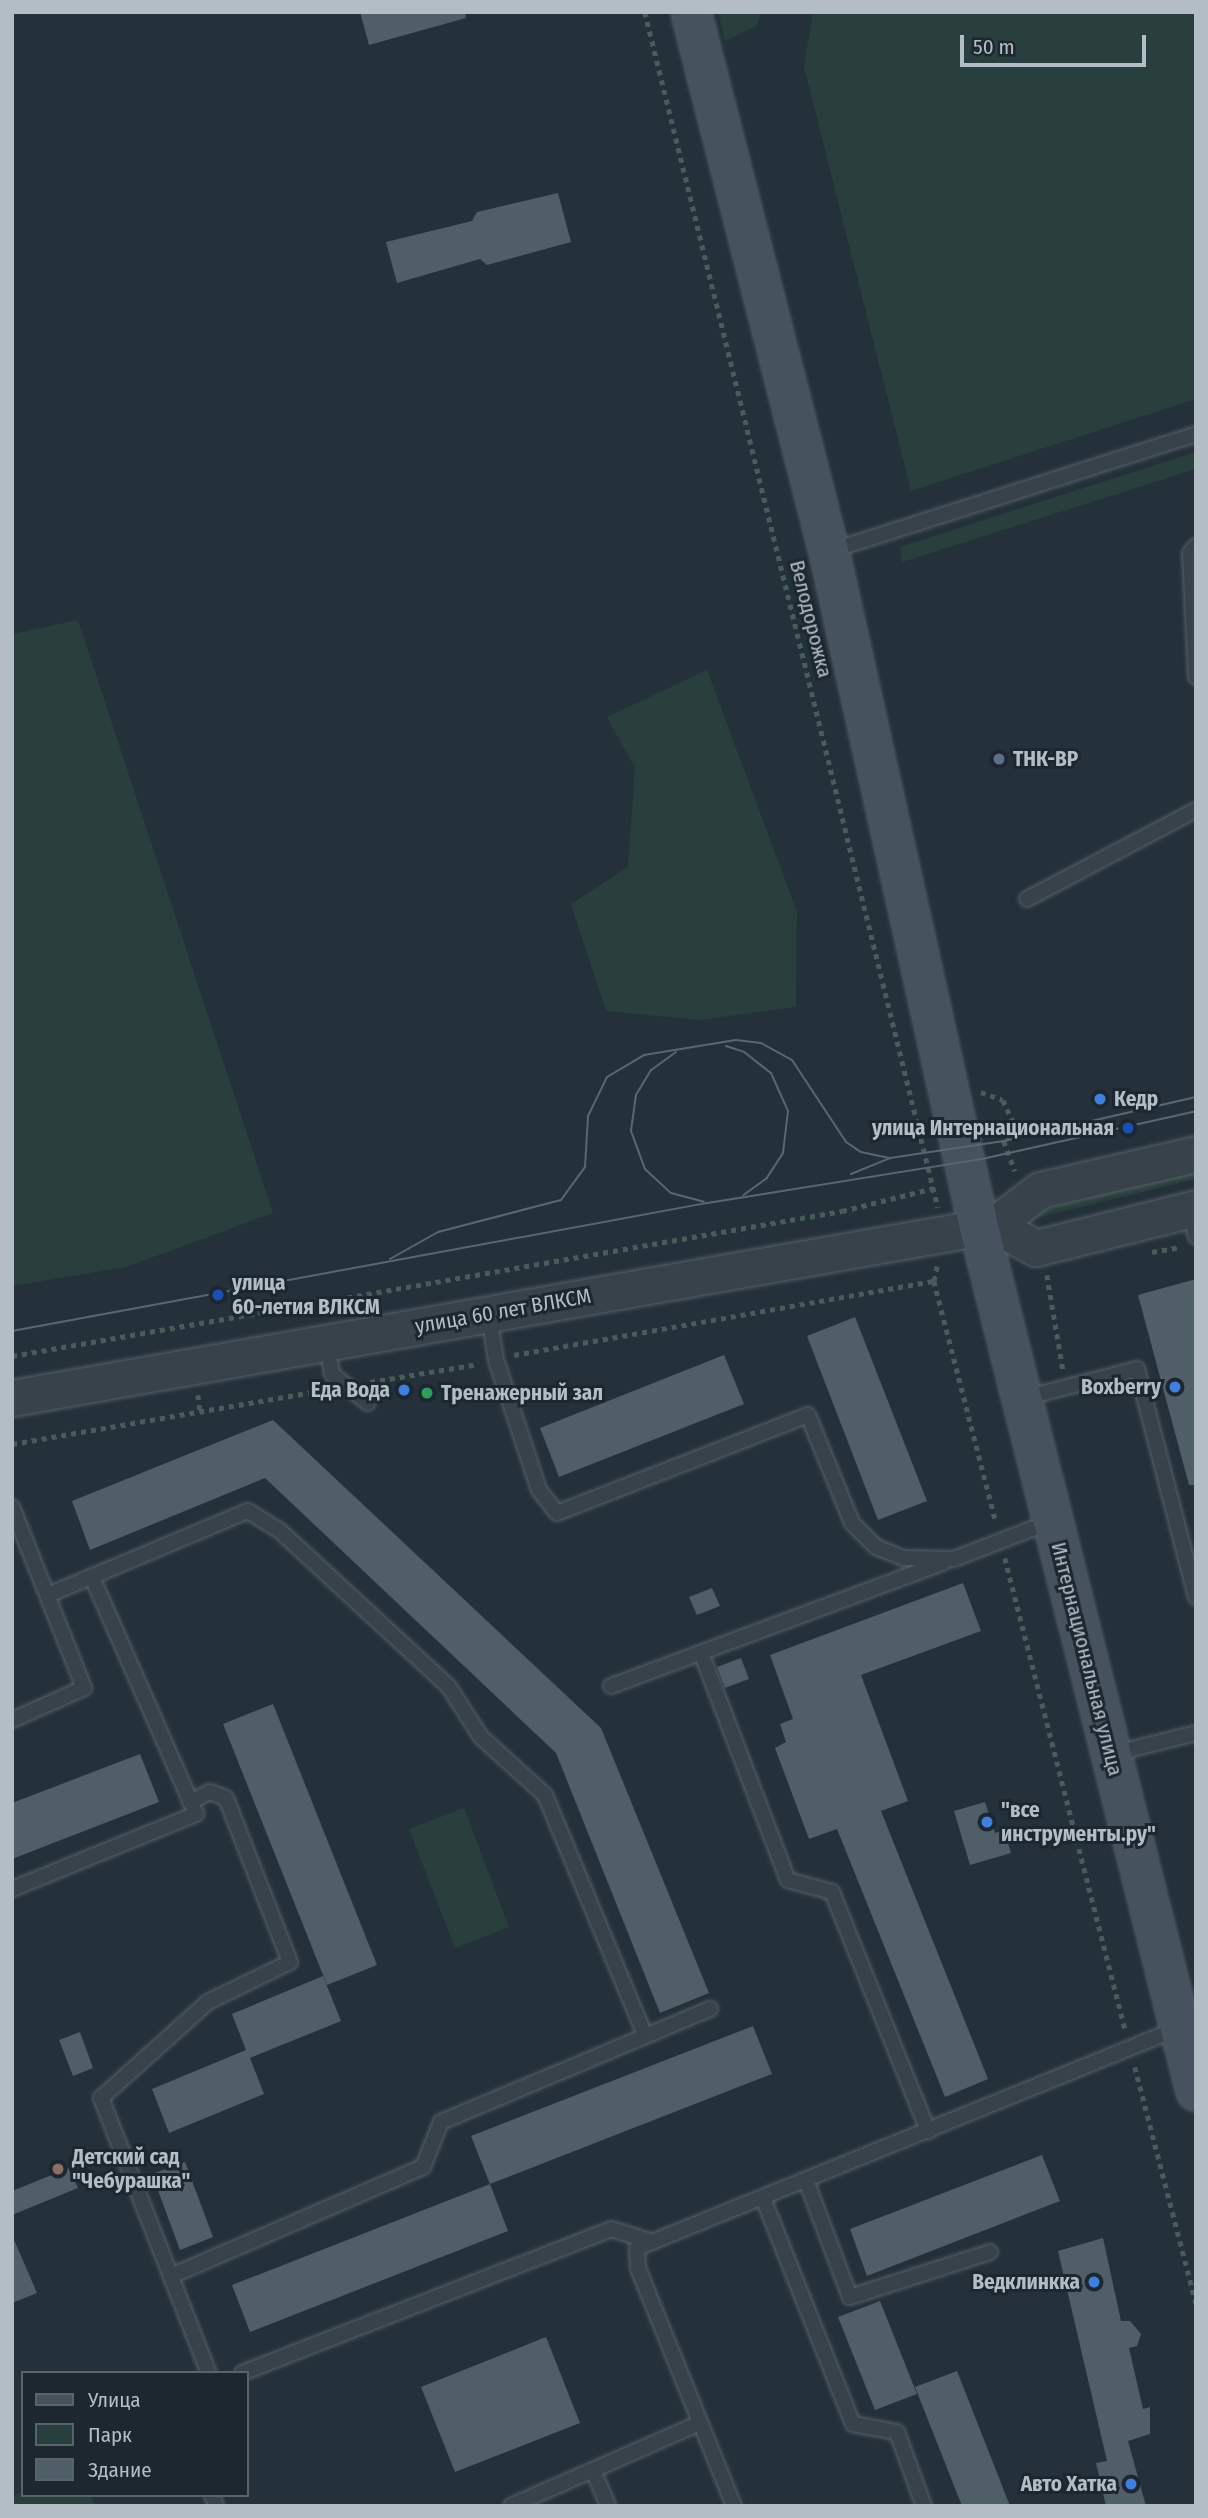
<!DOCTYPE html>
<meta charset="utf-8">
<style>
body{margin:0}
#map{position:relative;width:1208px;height:2518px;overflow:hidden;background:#24313a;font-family:"Fira Sans Condensed",sans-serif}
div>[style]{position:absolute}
.green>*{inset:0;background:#293f3d}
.building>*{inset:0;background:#505e68}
.path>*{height:4.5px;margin-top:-2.25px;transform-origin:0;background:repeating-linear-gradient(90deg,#485c5b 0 5px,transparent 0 10px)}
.roads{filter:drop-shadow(0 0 2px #566069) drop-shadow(0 0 2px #566069)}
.service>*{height:14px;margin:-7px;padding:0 7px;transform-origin:7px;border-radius:7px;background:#38424b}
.tertiary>*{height:35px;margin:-17.5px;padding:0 17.5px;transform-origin:17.5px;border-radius:17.5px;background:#38424b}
.secondary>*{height:38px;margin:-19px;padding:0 19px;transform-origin:19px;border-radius:19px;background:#46525d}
.tram>*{height:2px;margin:-1px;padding:0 1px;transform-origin:1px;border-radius:1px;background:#5a6772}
.dots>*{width:19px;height:19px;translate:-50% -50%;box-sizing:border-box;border:4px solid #1d2730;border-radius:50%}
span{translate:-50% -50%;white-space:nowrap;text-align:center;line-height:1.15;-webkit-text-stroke:6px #1d2730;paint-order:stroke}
.street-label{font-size:21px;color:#b3bdc6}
.poi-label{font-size:21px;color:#b3bdc6;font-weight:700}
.left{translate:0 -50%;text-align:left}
.right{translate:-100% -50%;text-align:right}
.frame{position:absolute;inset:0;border:14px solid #b3bdc6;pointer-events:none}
.legend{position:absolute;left:21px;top:2371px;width:228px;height:126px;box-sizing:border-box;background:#1d2730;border:2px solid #59636c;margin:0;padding:9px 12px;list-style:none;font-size:21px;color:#b3bdc6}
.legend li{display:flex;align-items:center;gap:14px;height:35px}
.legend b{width:35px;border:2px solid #59636c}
.scale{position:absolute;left:960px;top:35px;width:186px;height:32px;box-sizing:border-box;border:4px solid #b3bdc6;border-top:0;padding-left:9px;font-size:21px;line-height:24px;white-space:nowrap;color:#b3bdc6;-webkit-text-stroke:5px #1d2730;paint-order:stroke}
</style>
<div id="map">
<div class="green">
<div style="clip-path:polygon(718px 12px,761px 12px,758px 25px,725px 41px)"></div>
<div style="clip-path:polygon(813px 12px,1196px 12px,1196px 399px,911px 491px,804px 66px)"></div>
<div style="clip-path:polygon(1196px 452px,1196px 469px,902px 562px,900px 547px)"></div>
<div style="clip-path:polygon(78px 620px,273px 1213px,126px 1267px,12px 1286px,12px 634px)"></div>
<div style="clip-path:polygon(707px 670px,797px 912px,796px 1007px,699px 1020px,606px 1011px,571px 904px,628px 867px,635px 768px,607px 717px)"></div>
<div style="clip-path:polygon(1196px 1170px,1196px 1179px,1037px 1218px,1040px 1211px)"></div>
<div style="clip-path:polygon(464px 1808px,509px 1927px,455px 1948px,409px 1829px)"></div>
<div style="clip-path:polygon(23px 2492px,91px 2495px,95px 2506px,12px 2506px,12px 2496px)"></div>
</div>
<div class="building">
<div style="clip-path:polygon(360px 12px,465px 12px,466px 18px,369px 45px)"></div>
<div style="clip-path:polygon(558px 193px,571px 242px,487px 265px,480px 259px,397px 283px,386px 242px,472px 221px,477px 212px)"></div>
<div style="clip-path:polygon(1196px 1279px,1196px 1485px,1189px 1485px,1138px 1295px)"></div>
<div style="clip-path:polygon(855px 1317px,927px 1501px,878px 1520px,807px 1336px)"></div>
<div style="clip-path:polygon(724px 1355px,744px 1404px,559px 1477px,540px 1428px)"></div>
<div style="clip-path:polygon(273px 1420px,601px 1728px,709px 1993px,660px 2013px,556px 1753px,265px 1478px,90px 1550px,72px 1501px)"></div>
<div style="clip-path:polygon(963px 1583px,981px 1631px,861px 1675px,908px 1801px,881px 1811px,988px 2079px,945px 2097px,837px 1829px,809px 1839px,775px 1748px,786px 1742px,780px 1724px,793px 1719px,770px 1655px)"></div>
<div style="clip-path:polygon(712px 1588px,720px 1606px,697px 1615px,689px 1597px)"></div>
<div style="clip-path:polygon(741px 1658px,749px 1679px,725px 1688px,717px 1667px)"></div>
<div style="clip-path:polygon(273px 1704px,377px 1965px,327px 1985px,223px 1724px)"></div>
<div style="clip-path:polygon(140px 1754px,159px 1802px,12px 1859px,12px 1803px)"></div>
<div style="clip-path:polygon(985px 1802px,995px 1833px,1004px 1830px,1011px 1853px,970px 1865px,954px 1811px)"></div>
<div style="clip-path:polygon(323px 1976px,341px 2021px,250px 2058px,264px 2094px,169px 2133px,152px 2089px,246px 2050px,232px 2014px)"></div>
<div style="clip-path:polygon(753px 2026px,772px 2074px,490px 2184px,471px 2136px)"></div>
<div style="clip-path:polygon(80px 2032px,93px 2068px,73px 2076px,59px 2040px)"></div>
<div style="clip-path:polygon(1042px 2155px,1060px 2201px,867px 2276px,850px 2229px)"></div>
<div style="clip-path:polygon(185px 2162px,213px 2237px,180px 2250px,152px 2174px)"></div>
<div style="clip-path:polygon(69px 2168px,78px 2188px,12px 2215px,12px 2191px)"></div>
<div style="clip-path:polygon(490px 2184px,508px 2231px,250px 2332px,232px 2285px)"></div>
<div style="clip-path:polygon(12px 2235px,37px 2293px,12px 2303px)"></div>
<div style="clip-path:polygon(1103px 2238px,1121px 2321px,1130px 2321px,1141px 2334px,1137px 2346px,1129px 2348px,1143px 2409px,1150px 2407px,1150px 2434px,1128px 2441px,1146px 2506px,1106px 2506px,1096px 2463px,1107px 2461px,1058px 2251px)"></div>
<div style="clip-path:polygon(880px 2301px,917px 2394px,875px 2410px,838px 2317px)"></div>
<div style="clip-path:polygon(546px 2337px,580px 2423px,455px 2472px,421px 2387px)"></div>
<div style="clip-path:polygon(957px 2371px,1010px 2506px,962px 2506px,915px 2387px)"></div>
</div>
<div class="path">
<div style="left:645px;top:12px;width:1231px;rotate:76.23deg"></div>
<div style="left:981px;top:1092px;width:23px;rotate:20deg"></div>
<div style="left:1003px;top:1100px;width:31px;rotate:65deg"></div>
<div style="left:1016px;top:1128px;width:18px;rotate:133deg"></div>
<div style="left:1004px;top:1141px;width:32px;rotate:70deg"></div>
<div style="left:1152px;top:1252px;width:29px;rotate:-10deg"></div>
<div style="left:1047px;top:1275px;width:96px;rotate:80.4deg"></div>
<div style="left:934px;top:1281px;width:249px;rotate:75.6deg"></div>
<div style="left:514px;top:1355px;width:426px;rotate:-10deg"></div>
<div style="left:934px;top:1281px;width:16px;rotate:-79deg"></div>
<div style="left:12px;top:1356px;width:843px;rotate:-9.91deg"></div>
<div style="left:842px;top:1211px;width:95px;rotate:-14deg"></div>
<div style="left:370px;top:1382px;width:110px;rotate:-9.4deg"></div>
<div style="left:198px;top:1395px;width:17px;rotate:83deg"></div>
<div style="left:12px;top:1444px;width:317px;rotate:-9.8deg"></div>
<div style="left:1005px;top:1558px;width:488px;rotate:75.7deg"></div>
<div style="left:1135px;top:2067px;width:244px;rotate:75.5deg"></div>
</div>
<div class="roads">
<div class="service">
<div style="left:1196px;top:546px;width:9px;rotate:131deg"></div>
<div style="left:1190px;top:553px;width:124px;rotate:87.2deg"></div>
<div style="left:830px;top:551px;width:384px;rotate:-17.7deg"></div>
<div style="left:1027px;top:899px;width:191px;rotate:-27.8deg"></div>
<div style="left:1191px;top:1210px;width:27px;rotate:80deg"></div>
<div style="left:489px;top:1315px;width:46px;rotate:81.2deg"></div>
<div style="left:496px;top:1360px;width:137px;rotate:71.7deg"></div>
<div style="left:539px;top:1490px;width:29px;rotate:52deg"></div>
<div style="left:557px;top:1513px;width:269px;rotate:-21.3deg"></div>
<div style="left:808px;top:1415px;width:117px;rotate:67.8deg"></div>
<div style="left:852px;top:1523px;width:34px;rotate:45deg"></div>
<div style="left:876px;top:1547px;width:29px;rotate:22deg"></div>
<div style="left:903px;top:1558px;width:51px;rotate:1.1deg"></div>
<div style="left:954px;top:1559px;width:103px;rotate:-21.1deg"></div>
<div style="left:327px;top:1343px;width:31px;rotate:81deg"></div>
<div style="left:332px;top:1374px;width:46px;rotate:38.9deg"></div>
<div style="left:1024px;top:1398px;width:117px;rotate:-14.4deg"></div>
<div style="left:1137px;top:1369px;width:236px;rotate:75.5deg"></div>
<div style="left:12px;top:1507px;width:195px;rotate:68.3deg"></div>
<div style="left:84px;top:1688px;width:79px;rotate:156deg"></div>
<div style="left:48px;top:1595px;width:217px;rotate:-22.8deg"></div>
<div style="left:248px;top:1511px;width:36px;rotate:32deg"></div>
<div style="left:279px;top:1530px;width:231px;rotate:42.7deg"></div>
<div style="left:449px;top:1687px;width:59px;rotate:57.4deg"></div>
<div style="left:481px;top:1737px;width:86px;rotate:42.2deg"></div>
<div style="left:545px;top:1795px;width:258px;rotate:67.4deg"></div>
<div style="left:702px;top:1655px;width:241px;rotate:69.1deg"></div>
<div style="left:788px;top:1880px;width:46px;rotate:15.3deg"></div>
<div style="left:832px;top:1892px;width:258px;rotate:68.1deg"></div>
<div style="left:611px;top:1686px;width:355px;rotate:-20.4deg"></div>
<div style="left:1112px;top:1754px;width:87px;rotate:-14deg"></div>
<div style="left:190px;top:1802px;width:22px;rotate:-27deg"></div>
<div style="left:210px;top:1792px;width:17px;rotate:21deg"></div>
<div style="left:226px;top:1798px;width:176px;rotate:68.7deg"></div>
<div style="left:290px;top:1962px;width:91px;rotate:154deg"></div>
<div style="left:208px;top:2002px;width:144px;rotate:138.1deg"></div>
<div style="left:101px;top:2098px;width:295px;rotate:68.6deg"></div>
<div style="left:12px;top:1889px;width:199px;rotate:-22.2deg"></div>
<div style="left:196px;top:1814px;width:259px;rotate:-113.7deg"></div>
<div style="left:806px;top:2180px;width:125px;rotate:69.4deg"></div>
<div style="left:850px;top:2297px;width:147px;rotate:-17.8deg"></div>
<div style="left:763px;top:2198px;width:243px;rotate:68.3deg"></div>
<div style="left:853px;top:2424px;width:45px;rotate:10.3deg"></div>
<div style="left:897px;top:2432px;width:79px;rotate:70deg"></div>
<div style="left:171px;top:2276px;width:275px;rotate:-23.4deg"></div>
<div style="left:423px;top:2167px;width:48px;rotate:-68.2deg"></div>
<div style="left:441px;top:2122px;width:292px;rotate:-22.8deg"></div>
<div style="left:242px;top:2373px;width:396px;rotate:-21.3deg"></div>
<div style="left:611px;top:2229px;width:44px;rotate:17.2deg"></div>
<div style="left:593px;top:2470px;width:39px;rotate:67deg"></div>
<div style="left:212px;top:2495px;width:12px;rotate:70deg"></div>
<div style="left:511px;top:2506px;width:206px;rotate:-23.7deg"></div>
<div style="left:734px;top:2506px;width:257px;rotate:-112deg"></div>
<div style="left:638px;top:2268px;width:20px;rotate:-93deg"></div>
<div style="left:637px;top:2248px;width:585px;rotate:-22.09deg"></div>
</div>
<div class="tertiary">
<div style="left:994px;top:1225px;width:48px;rotate:28.7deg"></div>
<div style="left:1036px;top:1248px;width:165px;rotate:-14deg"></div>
<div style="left:12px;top:1398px;width:997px;rotate:-9.99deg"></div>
<div style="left:994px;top:1225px;width:58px;rotate:-37.3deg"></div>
<div style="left:1040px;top:1190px;width:160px;rotate:-13deg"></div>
</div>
<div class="secondary">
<div style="left:691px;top:12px;width:556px;rotate:75.64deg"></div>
<div style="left:829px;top:551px;width:692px;rotate:77.49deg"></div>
<div style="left:979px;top:1227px;width:891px;rotate:75.9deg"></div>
</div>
</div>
<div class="tram">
<div style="left:726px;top:1046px;width:19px;rotate:18deg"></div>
<div style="left:744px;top:1052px;width:34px;rotate:38deg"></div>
<div style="left:771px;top:1073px;width:42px;rotate:65.9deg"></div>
<div style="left:788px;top:1111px;width:42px;rotate:96.8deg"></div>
<div style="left:783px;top:1153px;width:30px;rotate:123deg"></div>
<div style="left:767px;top:1178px;width:29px;rotate:144deg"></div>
<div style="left:676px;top:1052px;width:31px;rotate:144deg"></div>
<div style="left:651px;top:1070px;width:29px;rotate:121deg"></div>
<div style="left:636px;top:1095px;width:36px;rotate:98deg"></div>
<div style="left:631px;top:1131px;width:40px;rotate:69.8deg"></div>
<div style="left:645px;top:1169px;width:35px;rotate:43deg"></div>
<div style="left:671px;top:1193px;width:34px;rotate:15deg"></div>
<div style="left:851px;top:1174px;width:42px;rotate:-22.3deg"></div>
<div style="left:890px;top:1158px;width:115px;rotate:-8.5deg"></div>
<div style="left:1004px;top:1141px;width:197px;rotate:-12.9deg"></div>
<div style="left:390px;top:1259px;width:55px;rotate:-29.4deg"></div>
<div style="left:438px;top:1232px;width:127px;rotate:-14.6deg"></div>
<div style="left:561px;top:1200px;width:41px;rotate:-54deg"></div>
<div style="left:585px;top:1167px;width:51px;rotate:-86.6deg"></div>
<div style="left:588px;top:1116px;width:43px;rotate:-64deg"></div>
<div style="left:607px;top:1077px;width:43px;rotate:-30.7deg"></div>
<div style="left:644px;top:1055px;width:93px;rotate:-9.3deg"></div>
<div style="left:736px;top:1040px;width:25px;rotate:7deg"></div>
<div style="left:761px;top:1043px;width:35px;rotate:29deg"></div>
<div style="left:792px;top:1060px;width:98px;rotate:56.6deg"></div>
<div style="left:846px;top:1142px;width:18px;rotate:34deg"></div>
<div style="left:861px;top:1152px;width:30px;rotate:12deg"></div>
<div style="left:12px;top:1331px;width:707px;rotate:-10.44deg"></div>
<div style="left:707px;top:1203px;width:278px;rotate:-9.1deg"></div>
<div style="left:982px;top:1159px;width:219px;rotate:-12.6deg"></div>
</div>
<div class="dots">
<div style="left:999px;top:759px;background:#5c6f8a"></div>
<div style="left:1100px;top:1099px;background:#3f7fe0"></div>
<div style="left:1128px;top:1128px;background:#1a4fb4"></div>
<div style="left:218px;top:1295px;background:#1a4fb4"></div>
<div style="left:1175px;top:1387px;background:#3f7fe0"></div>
<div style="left:404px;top:1390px;background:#3f7fe0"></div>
<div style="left:427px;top:1393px;background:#2e9e5b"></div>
<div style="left:987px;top:1822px;background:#3f7fe0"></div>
<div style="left:58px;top:2169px;background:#8d6e63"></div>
<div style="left:1094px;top:2282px;background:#3f7fe0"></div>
<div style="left:1131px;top:2484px;background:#3f7fe0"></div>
</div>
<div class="street-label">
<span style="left:811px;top:619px;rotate:76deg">Велодорожка</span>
<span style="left:503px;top:1311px;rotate:-10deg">улица 60 лет ВЛКСМ</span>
<span style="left:1087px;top:1659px;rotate:76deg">Интернациональная улица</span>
</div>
<div class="poi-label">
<span class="left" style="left:1013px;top:759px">ТНК-ВР</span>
<span class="left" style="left:1114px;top:1099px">Кедр</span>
<span class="right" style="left:1114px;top:1128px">улица Интернациональная</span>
<span class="left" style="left:232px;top:1295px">улица<br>60-летия ВЛКСМ</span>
<span class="right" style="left:1161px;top:1387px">Boxberry</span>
<span class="right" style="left:390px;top:1390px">Еда Вода</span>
<span class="left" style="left:441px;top:1393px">Тренажерный зал</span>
<span class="left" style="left:1001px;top:1822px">"все<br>инструменты.ру"</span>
<span class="left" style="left:72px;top:2169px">Детский сад<br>"Чебурашка"</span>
<span class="right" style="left:1080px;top:2282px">Ведклинкка</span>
<span class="right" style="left:1117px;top:2484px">Авто Хатка</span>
</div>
<div class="frame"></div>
<ul class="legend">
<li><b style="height:9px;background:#46525d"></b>Улица</li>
<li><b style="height:19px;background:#293f3d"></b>Парк</li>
<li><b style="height:19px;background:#505e68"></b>Здание</li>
</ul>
<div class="scale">50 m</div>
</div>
